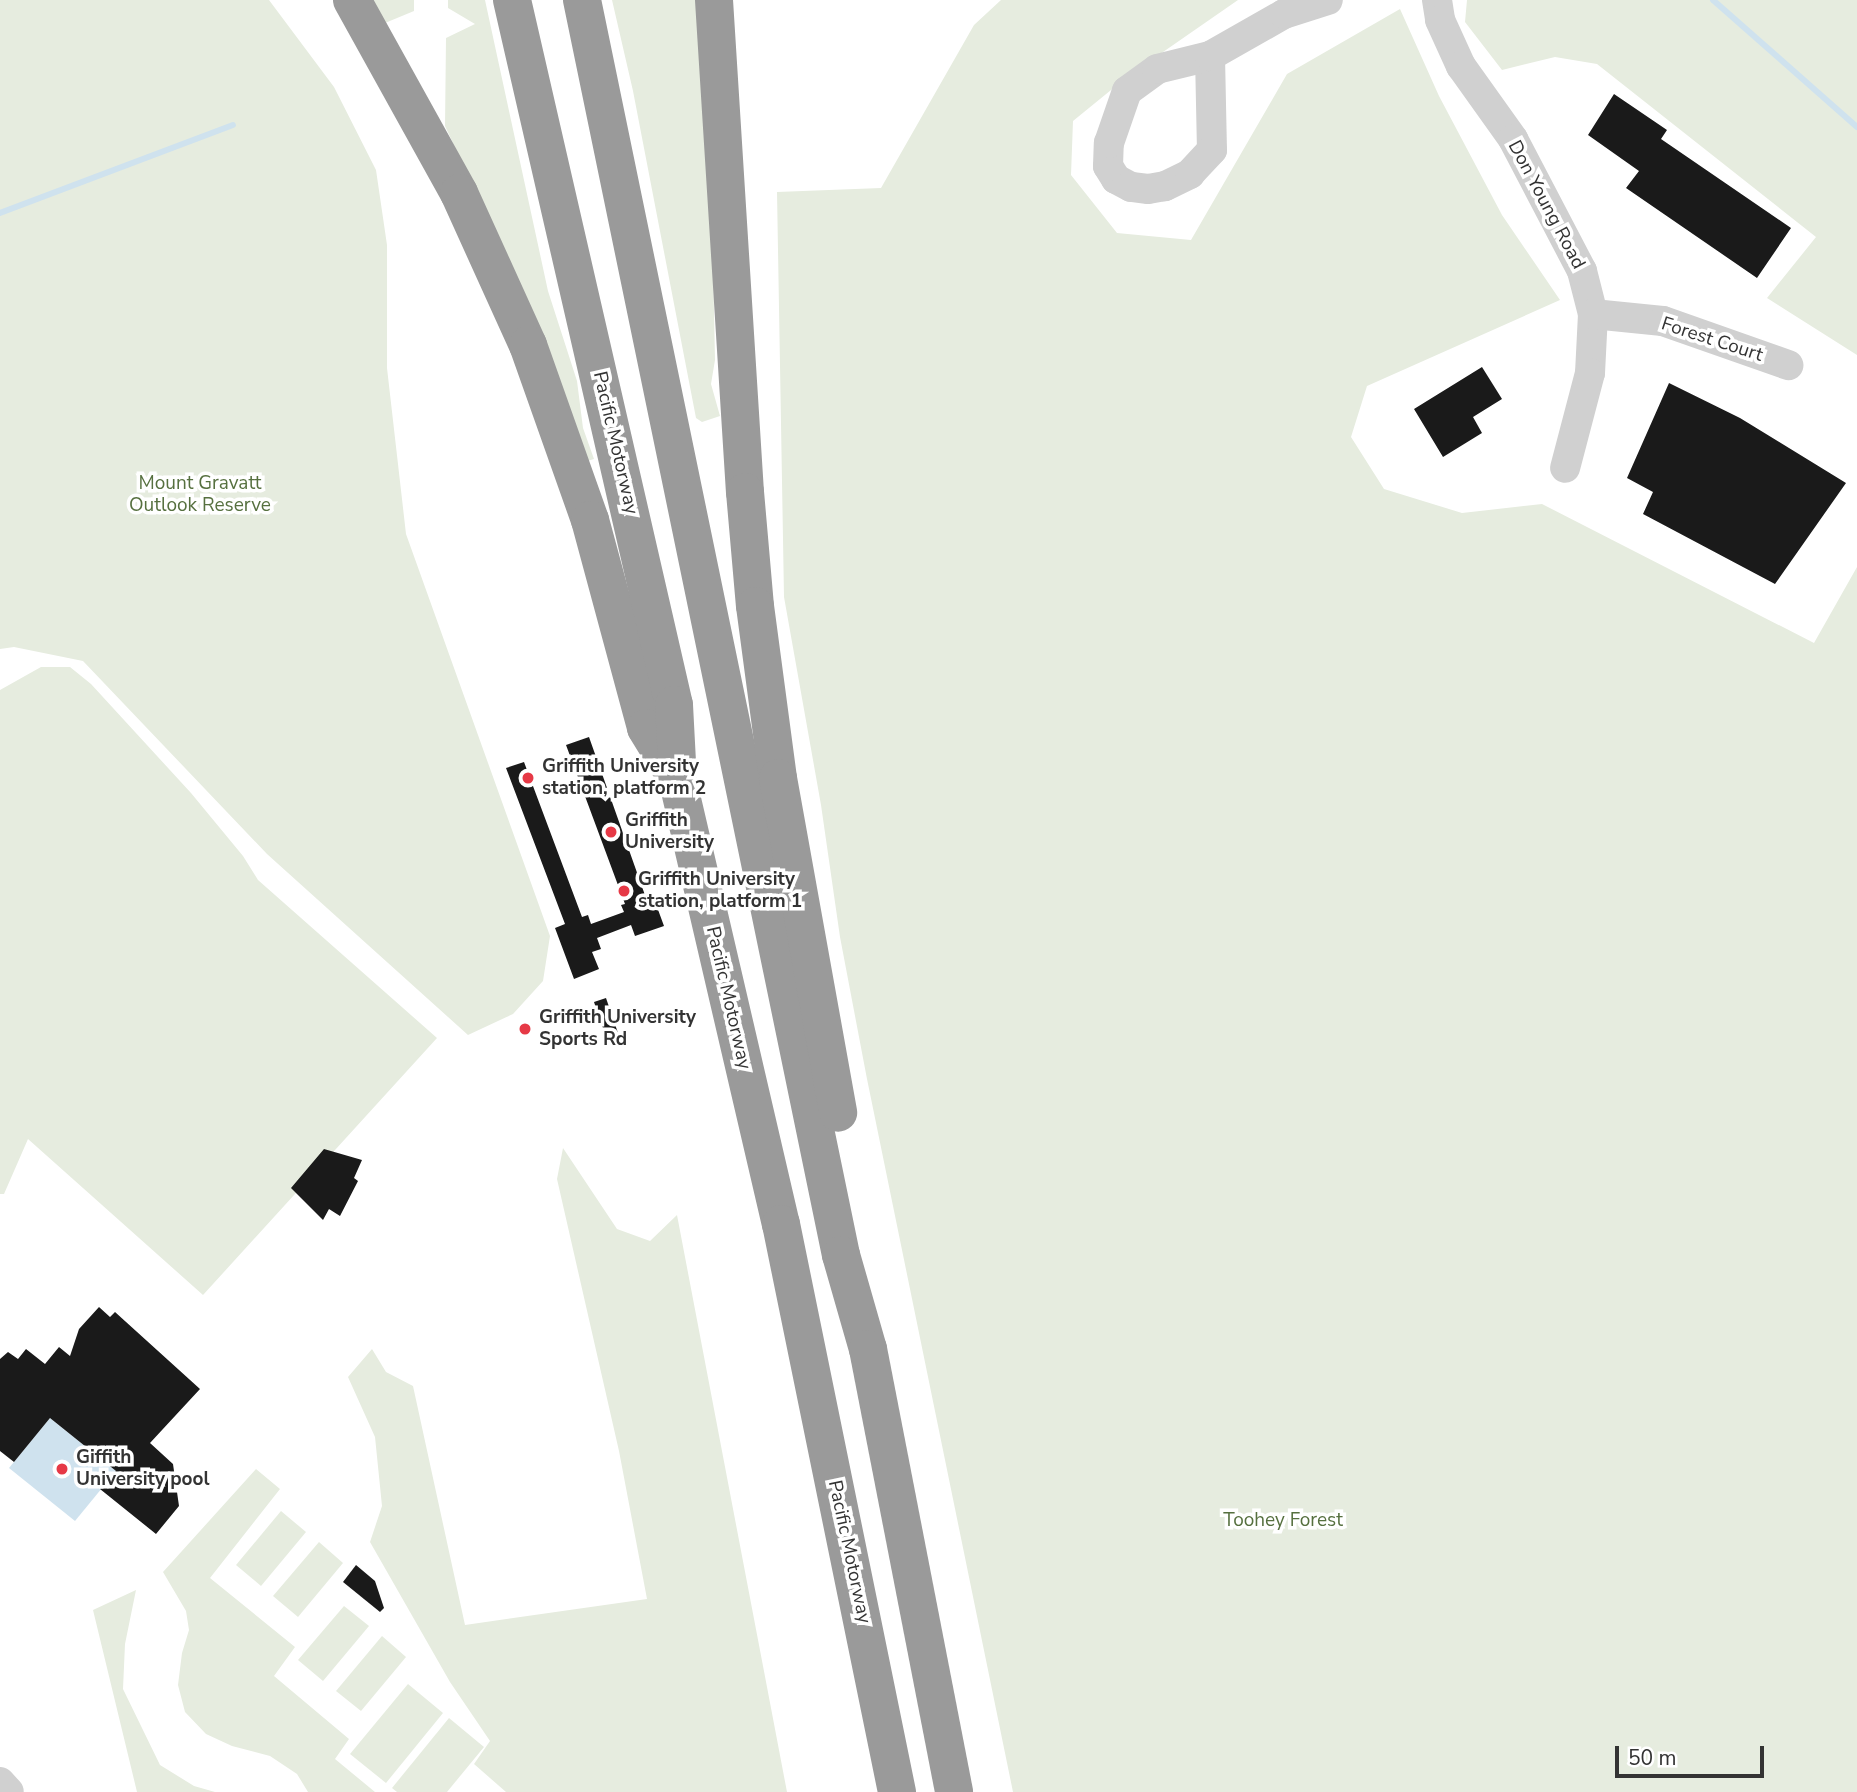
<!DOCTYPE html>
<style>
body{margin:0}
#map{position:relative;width:1857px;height:1792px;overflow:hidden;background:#fff;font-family:"Nunito Sans",sans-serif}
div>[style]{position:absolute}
.green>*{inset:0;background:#e6ecdf}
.water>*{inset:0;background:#cfe2ee}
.stream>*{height:6px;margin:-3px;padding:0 3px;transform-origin:3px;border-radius:3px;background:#cfe2ee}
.building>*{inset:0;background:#1a1a1a}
.minor>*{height:30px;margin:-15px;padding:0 15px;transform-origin:15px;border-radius:15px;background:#d0d0d0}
.highway>*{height:38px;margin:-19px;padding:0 19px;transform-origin:19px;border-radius:19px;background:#9a9a9a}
.dots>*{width:19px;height:19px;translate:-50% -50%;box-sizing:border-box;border:4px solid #fff;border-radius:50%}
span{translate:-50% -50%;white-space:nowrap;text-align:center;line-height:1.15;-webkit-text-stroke:7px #fff;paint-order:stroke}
.street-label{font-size:19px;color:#333}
.park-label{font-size:19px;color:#56703f}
.poi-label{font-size:19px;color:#333;font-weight:700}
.left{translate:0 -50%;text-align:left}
.scale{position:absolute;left:1615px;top:1746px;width:149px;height:32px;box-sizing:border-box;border:4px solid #333;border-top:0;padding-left:9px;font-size:21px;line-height:24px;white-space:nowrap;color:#333;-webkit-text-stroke:5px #fff;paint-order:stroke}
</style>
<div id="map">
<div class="green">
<div style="clip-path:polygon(0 0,269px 0,334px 87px,376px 170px,387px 245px,387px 368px,406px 534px,550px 936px,543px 981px,513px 1014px,468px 1035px,267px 854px,83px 661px,14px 647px,0 649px)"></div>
<div style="clip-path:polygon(372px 0,414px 0,414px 11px,385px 23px)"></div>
<div style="clip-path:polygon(448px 0,485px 0,548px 291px,577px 381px,583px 428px,594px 459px,584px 462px,494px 231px,445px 126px,446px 38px,475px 24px,448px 8px)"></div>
<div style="clip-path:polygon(612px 0,701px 0,713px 262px,715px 360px,711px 384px,720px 416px,702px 422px,696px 418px,633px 91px)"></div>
<div style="clip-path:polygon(1001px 0,1238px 0,1127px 77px,1073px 121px,1071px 175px,1117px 233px,1191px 240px,1287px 74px,1400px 9px,1439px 96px,1502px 215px,1560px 300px,1367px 386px,1351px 437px,1384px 489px,1462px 513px,1542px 504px,1814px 643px,1857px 567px,1857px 1792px,1013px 1792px,867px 1079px,840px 937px,821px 805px,784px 597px,777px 192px,881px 188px,974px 25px)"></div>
<div style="clip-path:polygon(1467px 0,1857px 0,1857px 355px,1767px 298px,1816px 237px,1597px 64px,1555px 57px,1502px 70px,1465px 22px)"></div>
<div style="clip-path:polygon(41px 667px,70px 667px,91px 684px,191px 793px,243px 856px,258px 880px,437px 1038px,203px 1295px,28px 1139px,4px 1194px,0 1194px,0 690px)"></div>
<div style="clip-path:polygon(563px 1148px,617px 1229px,650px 1241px,677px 1215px,787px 1792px,506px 1792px,474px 1764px,490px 1741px,450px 1682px,370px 1542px,382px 1506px,375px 1437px,348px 1377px,372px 1349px,386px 1372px,413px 1386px,465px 1625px,647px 1599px,619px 1451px,557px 1179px)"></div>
<div style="clip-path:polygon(256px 1469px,280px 1489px,210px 1578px,295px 1647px,274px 1676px,349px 1739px,335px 1759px,375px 1792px,308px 1792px,297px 1774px,270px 1756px,232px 1746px,206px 1734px,185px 1712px,178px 1685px,182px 1653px,189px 1630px,186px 1611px,163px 1572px)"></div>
<div style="clip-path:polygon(281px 1511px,306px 1532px,261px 1586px,236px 1565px)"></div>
<div style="clip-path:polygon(319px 1542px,343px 1563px,298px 1617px,273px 1596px)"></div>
<div style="clip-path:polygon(136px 1590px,125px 1644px,123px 1689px,160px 1765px,194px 1786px,215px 1792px,137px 1792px,93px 1610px)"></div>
<div style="clip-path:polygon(344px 1606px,369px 1626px,323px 1681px,298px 1660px)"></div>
<div style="clip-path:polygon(382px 1636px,406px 1657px,361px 1711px,336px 1691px)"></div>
<div style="clip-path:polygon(408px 1684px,443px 1713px,386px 1783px,350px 1754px)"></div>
<div style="clip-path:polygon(449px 1718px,484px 1747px,447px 1792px,397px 1792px,392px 1788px)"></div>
</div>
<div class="water">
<div style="clip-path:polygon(50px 1418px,116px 1471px,75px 1521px,9px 1468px)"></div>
</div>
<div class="stream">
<div style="left:1713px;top:0;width:192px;rotate:41.4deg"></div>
<div style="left:0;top:213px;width:249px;rotate:-20.7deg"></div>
</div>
<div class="building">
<div style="clip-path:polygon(1614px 94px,1667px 130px,1661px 139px,1791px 228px,1757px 278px,1626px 188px,1639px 171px,1588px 135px)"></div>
<div style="clip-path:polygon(1482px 367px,1502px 399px,1473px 417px,1482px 433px,1443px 457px,1414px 409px)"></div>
<div style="clip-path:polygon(1669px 383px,1740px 418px,1846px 483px,1775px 584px,1643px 514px,1653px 492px,1627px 478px)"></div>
<div style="clip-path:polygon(589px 737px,646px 898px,653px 896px,664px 926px,635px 936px,631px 925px,597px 938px,601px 949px,592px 952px,599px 969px,574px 979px,555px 928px,565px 924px,506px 768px,524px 762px,582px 917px,588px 915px,591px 924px,624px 912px,621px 905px,625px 904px,566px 745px)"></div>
<div style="clip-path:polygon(606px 998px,619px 1036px,607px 1040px,594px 1002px)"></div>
<div style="clip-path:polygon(324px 1149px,362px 1160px,354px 1178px,358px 1181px,340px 1216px,329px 1209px,323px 1220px,291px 1188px)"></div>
<div style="clip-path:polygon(99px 1307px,110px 1317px,115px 1312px,200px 1389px,150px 1443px,173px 1464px,179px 1506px,156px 1534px,100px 1489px,116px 1471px,50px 1418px,14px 1462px,0 1451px,0 1359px,8px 1352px,18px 1359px,26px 1349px,45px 1364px,59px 1347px,70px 1356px,79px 1329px)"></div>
<div style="clip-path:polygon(356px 1565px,375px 1581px,384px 1608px,380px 1612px,343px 1582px)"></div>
</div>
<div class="minor">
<div style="left:1437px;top:0;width:20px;rotate:81deg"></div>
<div style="left:1440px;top:20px;width:51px;rotate:65.5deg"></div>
<div style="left:1461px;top:66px;width:90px;rotate:54.5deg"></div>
<div style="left:1513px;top:139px;width:149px;rotate:62.4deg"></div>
<div style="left:1582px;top:271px;width:44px;rotate:75.7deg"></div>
<div style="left:1593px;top:314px;width:59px;rotate:92.9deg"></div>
<div style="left:1590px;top:373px;width:98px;rotate:104.7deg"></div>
<div style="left:1210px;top:56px;width:94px;rotate:88.8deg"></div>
<div style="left:1212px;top:150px;width:33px;rotate:133deg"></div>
<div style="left:1190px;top:174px;width:28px;rotate:154deg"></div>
<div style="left:1165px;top:186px;width:17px;rotate:170deg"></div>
<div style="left:1148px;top:189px;width:17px;rotate:-173deg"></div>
<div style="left:1131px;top:187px;width:17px;rotate:-152deg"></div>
<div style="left:1116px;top:179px;width:15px;rotate:-122deg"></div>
<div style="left:1108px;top:166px;width:23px;rotate:-88deg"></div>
<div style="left:1109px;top:143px;width:55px;rotate:-70.9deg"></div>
<div style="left:1127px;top:91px;width:37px;rotate:-36deg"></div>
<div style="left:1157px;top:69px;width:55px;rotate:-13.8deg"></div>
<div style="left:1210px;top:56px;width:85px;rotate:-29.6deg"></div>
<div style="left:1284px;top:14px;width:46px;rotate:-17.7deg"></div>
<div style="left:1593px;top:314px;width:70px;rotate:5.7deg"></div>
<div style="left:1663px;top:321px;width:133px;rotate:19.4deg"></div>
<div style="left:0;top:1782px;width:13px;rotate:48deg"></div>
</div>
<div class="highway">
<div style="left:352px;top:0;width:221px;rotate:61deg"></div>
<div style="left:459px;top:193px;width:167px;rotate:65.6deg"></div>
<div style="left:528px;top:345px;width:186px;rotate:70.5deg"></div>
<div style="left:590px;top:520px;width:215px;rotate:74.9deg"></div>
<div style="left:646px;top:728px;width:57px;rotate:58.5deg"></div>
<div style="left:512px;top:0;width:723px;rotate:77.06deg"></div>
<div style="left:674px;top:705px;width:77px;rotate:87deg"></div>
<div style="left:678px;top:782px;width:454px;rotate:76.9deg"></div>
<div style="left:781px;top:1224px;width:580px;rotate:78.46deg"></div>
<div style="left:582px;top:0;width:1281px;rotate:78.34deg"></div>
<div style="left:841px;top:1255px;width:98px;rotate:74deg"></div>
<div style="left:868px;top:1349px;width:451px;rotate:79deg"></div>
<div style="left:714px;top:0;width:493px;rotate:86.4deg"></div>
<div style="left:745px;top:492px;width:114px;rotate:85deg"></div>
<div style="left:755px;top:606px;width:174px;rotate:82.4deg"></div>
<div style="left:778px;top:778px;width:340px;rotate:79.8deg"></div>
</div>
<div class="dots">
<div style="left:528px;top:778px;background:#e63946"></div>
<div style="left:611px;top:832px;background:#e63946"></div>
<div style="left:624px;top:891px;background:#e63946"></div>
<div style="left:525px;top:1029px;background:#e63946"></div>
<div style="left:62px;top:1469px;background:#e63946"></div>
</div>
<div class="street-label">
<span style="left:1546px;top:205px;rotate:62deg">Don Young Road</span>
<span style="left:1712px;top:340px;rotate:18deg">Forest Court</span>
<span style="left:615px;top:443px;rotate:77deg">Pacific Motorway</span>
<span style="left:728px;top:998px;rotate:77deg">Pacific Motorway</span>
<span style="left:849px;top:1552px;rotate:78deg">Pacific Motorway</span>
</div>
<div class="park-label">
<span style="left:200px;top:495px">Mount Gravatt<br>Outlook Reserve</span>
<span style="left:1283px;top:1521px">Toohey Forest</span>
</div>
<div class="poi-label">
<span class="left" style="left:542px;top:778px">Griffith University<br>station, platform 2</span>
<span class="left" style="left:625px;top:832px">Griffith<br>University</span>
<span class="left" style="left:638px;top:891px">Griffith University<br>station, platform 1</span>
<span class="left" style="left:539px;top:1029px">Griffith University<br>Sports Rd</span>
<span class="left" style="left:76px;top:1469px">Giffith<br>University pool</span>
</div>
<div class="scale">50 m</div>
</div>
